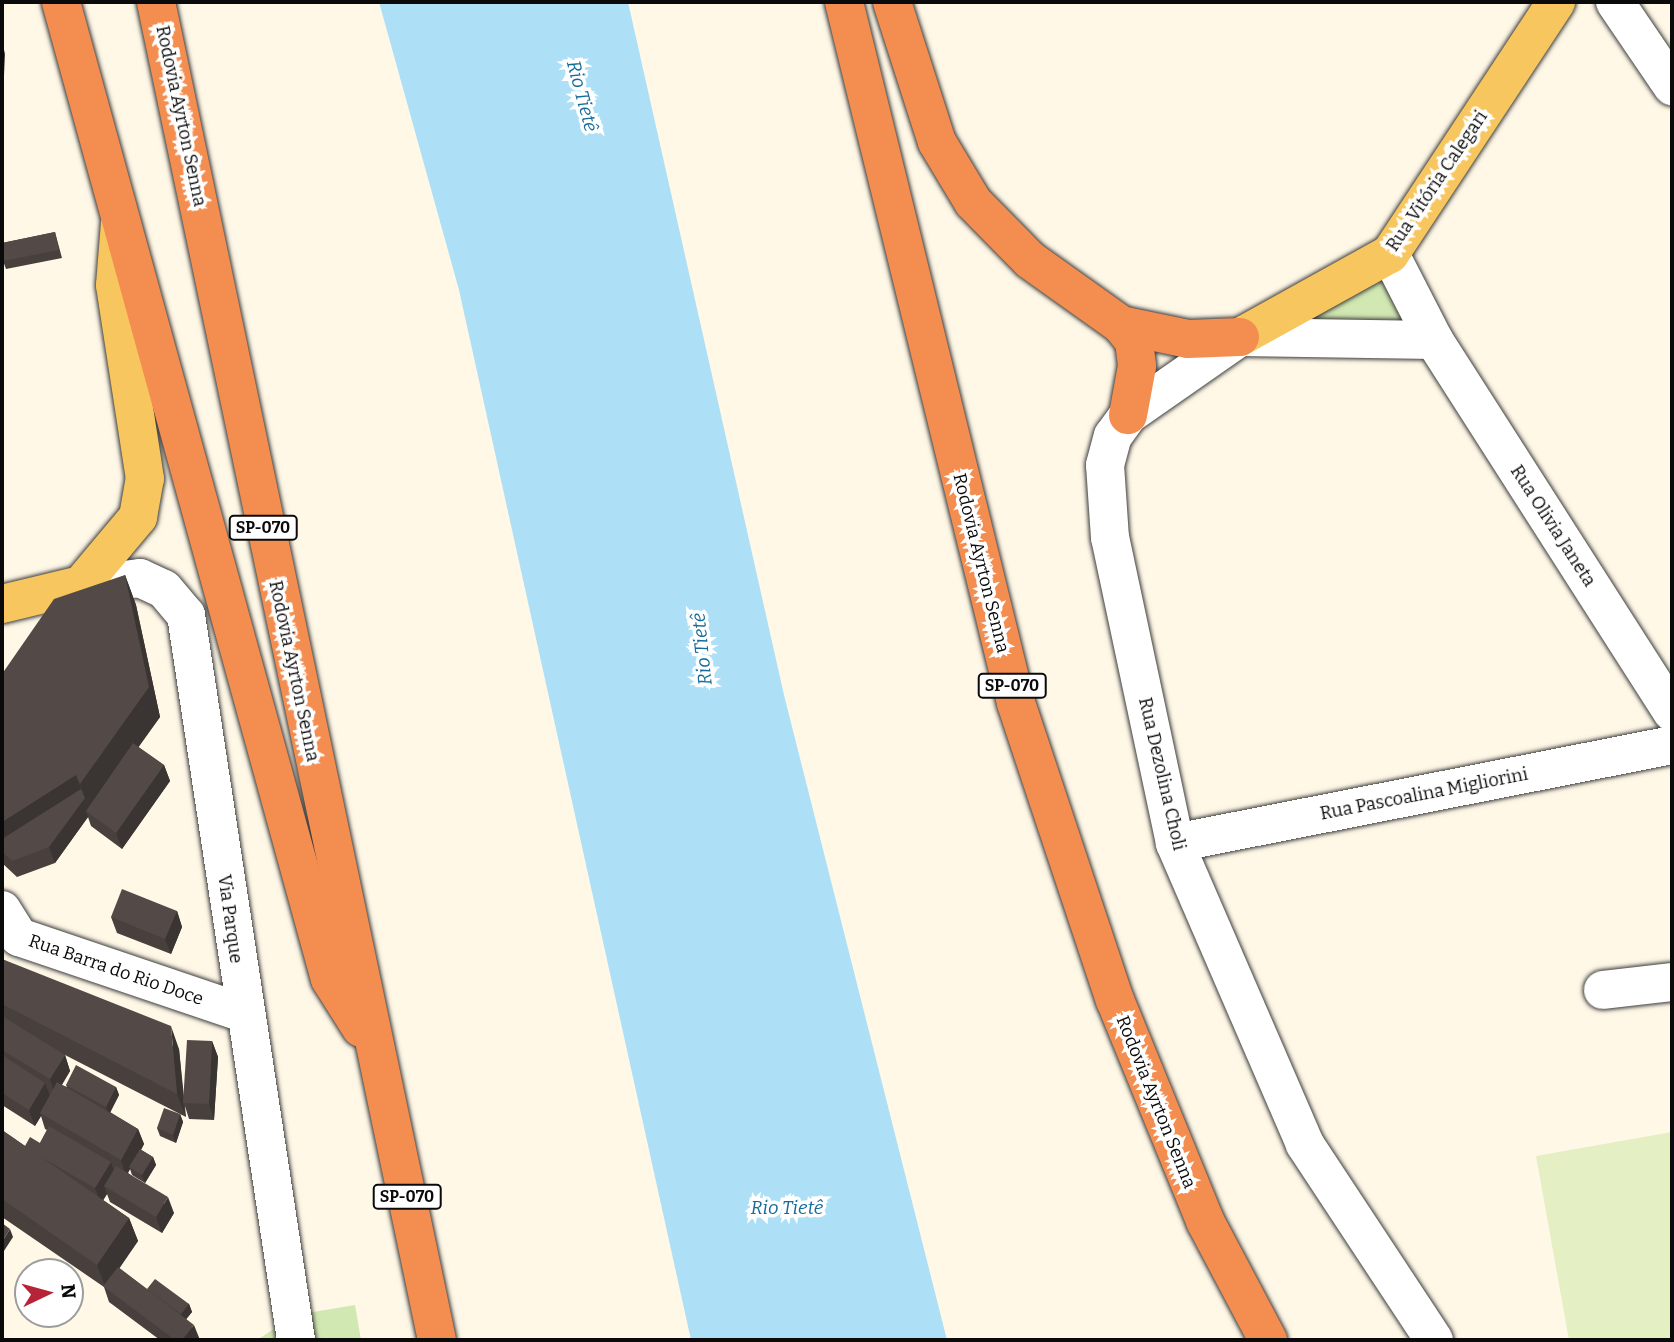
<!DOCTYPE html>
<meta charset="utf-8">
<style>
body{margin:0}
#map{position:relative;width:1674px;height:1342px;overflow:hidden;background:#fff8e7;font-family:Bitter,serif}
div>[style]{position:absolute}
.green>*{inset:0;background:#d2e8b2}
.pitch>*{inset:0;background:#e4efc4}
.water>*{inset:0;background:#ade0f6}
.roads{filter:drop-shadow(0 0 2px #3d3d3d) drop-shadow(0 0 2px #3d3d3d)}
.minor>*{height:38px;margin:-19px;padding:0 19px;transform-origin:19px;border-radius:19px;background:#fff}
.major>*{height:38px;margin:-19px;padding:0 19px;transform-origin:19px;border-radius:19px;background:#f8c65e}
.highway>*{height:38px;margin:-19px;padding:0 19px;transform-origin:19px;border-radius:19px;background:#f48d50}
.wall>*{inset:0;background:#47403d}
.shaded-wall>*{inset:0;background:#3a3432}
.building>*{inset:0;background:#534a47}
span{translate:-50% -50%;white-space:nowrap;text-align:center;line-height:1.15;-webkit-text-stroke:7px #fff;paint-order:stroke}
.shield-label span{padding:2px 5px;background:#fff;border:2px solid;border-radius:5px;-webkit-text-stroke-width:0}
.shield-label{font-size:16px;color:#0a0a0a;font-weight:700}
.street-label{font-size:18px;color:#0a0a0a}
.water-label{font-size:19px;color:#156b9a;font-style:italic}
.frame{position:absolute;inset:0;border:4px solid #0a0a0a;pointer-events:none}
.north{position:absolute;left:14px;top:1258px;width:70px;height:70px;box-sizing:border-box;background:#fff;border:2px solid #9d9d9d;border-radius:50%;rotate:85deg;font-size:19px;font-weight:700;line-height:28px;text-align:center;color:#0a0a0a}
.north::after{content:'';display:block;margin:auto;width:24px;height:32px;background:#b82437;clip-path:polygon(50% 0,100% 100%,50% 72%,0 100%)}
</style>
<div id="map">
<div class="green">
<div style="clip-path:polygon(1390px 254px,1434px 340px,1240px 337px)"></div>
<div style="clip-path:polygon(355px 1305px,361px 1340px,257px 1340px,295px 1315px)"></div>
</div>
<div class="pitch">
<div style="clip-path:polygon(1672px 1132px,1672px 1340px,1569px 1340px,1536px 1156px)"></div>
</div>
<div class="water">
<div style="clip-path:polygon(379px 2px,628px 2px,784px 695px,947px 1340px,691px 1340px,459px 290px)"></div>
</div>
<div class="roads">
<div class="minor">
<div style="left:1615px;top:2px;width:102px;rotate:55.8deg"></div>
<div style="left:1390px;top:254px;width:97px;rotate:62.9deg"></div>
<div style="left:1434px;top:340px;width:442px;rotate:57.4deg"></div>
<div style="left:81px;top:585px;width:59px;rotate:-6.8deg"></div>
<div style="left:140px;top:578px;width:26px;rotate:25deg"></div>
<div style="left:164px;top:589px;width:34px;rotate:50deg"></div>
<div style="left:186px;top:615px;width:733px;rotate:81.37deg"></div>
<div style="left:1175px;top:843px;width:507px;rotate:-11.15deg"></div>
<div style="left:2px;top:910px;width:32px;rotate:58deg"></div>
<div style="left:19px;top:937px;width:237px;rotate:18.7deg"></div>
<div style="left:1603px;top:990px;width:69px;rotate:-6.6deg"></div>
<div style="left:1434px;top:1340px;width:235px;rotate:-123.4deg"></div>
<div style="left:1305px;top:1144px;width:328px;rotate:-113.4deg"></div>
<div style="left:1175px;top:843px;width:312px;rotate:-102deg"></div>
<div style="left:1110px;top:538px;width:73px;rotate:-93.9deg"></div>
<div style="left:1105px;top:465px;width:30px;rotate:-75deg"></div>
<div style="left:1113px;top:436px;width:26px;rotate:-54deg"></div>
<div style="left:1128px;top:415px;width:136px;rotate:-34.9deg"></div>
<div style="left:1240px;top:337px;width:194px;rotate:0.9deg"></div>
</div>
<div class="major">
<div style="left:1240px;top:337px;width:171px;rotate:-29deg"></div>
<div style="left:1390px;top:254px;width:302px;rotate:-56.6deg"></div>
<div style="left:2px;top:604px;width:81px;rotate:-13.5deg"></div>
<div style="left:81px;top:585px;width:89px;rotate:-50deg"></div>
<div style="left:138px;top:517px;width:39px;rotate:-80deg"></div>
<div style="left:145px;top:479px;width:196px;rotate:-98.8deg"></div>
<div style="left:115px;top:285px;width:62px;rotate:-85.4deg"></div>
</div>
<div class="highway">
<div style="left:61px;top:2px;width:1013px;rotate:74.61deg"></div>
<div style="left:330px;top:979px;width:58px;rotate:57.7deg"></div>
<div style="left:156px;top:2px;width:1367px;rotate:78.14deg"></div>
<div style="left:844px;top:2px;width:722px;rotate:76.21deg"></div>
<div style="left:1016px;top:703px;width:313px;rotate:71.6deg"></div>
<div style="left:1115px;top:1000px;width:239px;rotate:67.8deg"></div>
<div style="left:1205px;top:1221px;width:135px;rotate:62.1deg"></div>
<div style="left:892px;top:2px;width:147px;rotate:72.2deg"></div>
<div style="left:937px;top:142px;width:70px;rotate:59deg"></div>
<div style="left:973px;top:202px;width:81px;rotate:45.5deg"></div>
<div style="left:1030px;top:260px;width:112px;rotate:35.5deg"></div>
<div style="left:1121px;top:325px;width:68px;rotate:11.8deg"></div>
<div style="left:1188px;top:339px;width:52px;rotate:-2.2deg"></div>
<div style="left:1121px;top:325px;width:21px;rotate:51deg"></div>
<div style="left:1134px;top:341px;width:25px;rotate:83deg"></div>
<div style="left:1137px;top:366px;width:50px;rotate:100.4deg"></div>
</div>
</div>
<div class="wall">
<div style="clip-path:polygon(55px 232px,62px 258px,6px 269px,3px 261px,2px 262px,2px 243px)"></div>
<div style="clip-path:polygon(125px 575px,136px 605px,160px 717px,138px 747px,164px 765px,170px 781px,122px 849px,91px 826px,88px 817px,55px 863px,17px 877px,2px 863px,2px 674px)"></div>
<div style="clip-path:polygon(177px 911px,182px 927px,171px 954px,117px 933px,111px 917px)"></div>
<div style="clip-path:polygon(2px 959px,179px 1049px,184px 1097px,212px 1041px,218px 1057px,214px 1120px,189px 1119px,185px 1106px,186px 1117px,180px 1114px,183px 1122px,176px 1143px,160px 1136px,157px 1128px,180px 1114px,65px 1055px,70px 1071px,62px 1085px,67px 1087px,66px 1085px,116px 1087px,119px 1095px,110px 1112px,138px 1129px,144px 1144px,141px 1150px,153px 1157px,156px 1165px,145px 1183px,132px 1175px,130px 1169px,128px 1173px,174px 1213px,162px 1233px,110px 1202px,107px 1194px,103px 1200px,129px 1218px,138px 1241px,119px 1268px,147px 1289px,189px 1304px,192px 1312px,186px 1319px,200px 1340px,160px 1340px,109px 1302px,104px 1287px,2px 1217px,2px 1130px,25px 1146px,40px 1143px,47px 1130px,45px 1129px,41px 1116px,35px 1126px,2px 1105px)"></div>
</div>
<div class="shaded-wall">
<div style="clip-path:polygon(2px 41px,5px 54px,2px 117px)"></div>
<div style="clip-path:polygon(125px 575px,136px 605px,160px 717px,91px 814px,80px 784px)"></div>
<div style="clip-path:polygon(164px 765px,170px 781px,122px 849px,116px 833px)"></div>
<div style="clip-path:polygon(76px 775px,91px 814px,86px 811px,88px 817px,55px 863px,49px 847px,2px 852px,2px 822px)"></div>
<div style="clip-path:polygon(177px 911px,182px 927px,171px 954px,165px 939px)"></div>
<div style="clip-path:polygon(171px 1026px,179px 1049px,184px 1103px,183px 1103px,186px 1117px,177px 1094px)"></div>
<div style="clip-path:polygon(212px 1041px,218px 1057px,214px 1120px,209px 1104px)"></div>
<div style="clip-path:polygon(65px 1055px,70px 1071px,55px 1095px,50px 1079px)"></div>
<div style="clip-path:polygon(45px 1083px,51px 1099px,40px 1113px,41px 1116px,35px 1126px,29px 1110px)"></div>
<div style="clip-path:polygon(116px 1087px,119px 1095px,109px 1115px,106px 1107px)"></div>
<div style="clip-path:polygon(180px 1114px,183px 1122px,176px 1143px,173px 1135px)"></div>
<div style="clip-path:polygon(138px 1129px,144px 1144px,131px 1168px,129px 1167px,130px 1169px,126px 1176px,121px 1160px)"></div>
<div style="clip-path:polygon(153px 1157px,156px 1165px,145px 1183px,142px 1175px)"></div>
<div style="clip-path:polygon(111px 1162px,116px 1178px,104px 1186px,107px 1194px,101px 1204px,95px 1188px)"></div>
<div style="clip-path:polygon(168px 1197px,174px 1213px,162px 1233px,156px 1217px)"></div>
<div style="clip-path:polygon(129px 1218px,138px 1241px,106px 1288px,97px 1265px)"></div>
<div style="clip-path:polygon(10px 1229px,13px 1237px,2px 1254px,2px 1242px)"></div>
<div style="clip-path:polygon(189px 1304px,192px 1312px,184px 1322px,181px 1314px)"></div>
<div style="clip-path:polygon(194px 1325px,200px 1340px,182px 1340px)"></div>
</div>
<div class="building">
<div style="clip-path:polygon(55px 232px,59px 250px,3px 261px,2px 243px)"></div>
<div style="clip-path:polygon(125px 575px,149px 687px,80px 784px,76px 775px,2px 822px,2px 674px,54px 599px)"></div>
<div style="clip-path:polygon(133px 743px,164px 765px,116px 833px,86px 811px)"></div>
<div style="clip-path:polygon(81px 789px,85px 798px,49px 847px,12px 861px,2px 852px,2px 839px)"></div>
<div style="clip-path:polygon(122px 889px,177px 911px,165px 939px,111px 917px)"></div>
<div style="clip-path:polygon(2px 959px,171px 1026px,177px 1094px,2px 1004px)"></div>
<div style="clip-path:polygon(2px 1016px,65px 1055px,50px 1079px,2px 1050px)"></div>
<div style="clip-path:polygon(187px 1040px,212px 1041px,209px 1104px,183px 1103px)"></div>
<div style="clip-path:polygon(2px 1055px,45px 1083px,29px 1110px,2px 1093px)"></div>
<div style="clip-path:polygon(76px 1065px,116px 1087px,106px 1107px,66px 1085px)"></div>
<div style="clip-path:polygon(57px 1082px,138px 1129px,121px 1160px,40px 1113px)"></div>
<div style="clip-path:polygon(164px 1108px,180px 1114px,173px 1135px,157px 1128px)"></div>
<div style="clip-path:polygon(49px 1126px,111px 1162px,95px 1188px,39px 1156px,25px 1146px,30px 1137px,40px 1143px)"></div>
<div style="clip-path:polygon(2px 1130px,129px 1218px,97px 1265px,2px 1199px)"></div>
<div style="clip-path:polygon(140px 1149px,153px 1157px,142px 1175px,129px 1167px)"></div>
<div style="clip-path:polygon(116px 1166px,168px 1197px,156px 1217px,104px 1186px)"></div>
<div style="clip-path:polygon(2px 1223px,10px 1229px,2px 1242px)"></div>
<div style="clip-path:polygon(118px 1267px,194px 1325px,182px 1340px,175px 1340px,103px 1286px)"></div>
<div style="clip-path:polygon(155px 1279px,189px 1304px,181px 1314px,147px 1289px)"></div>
</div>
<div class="shield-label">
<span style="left:263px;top:528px">SP-070</span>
<span style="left:1012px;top:686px">SP-070</span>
<span style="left:407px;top:1197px">SP-070</span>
</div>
<div class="street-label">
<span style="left:181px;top:116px;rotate:78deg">Rodovia Ayrton Senna</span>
<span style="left:1437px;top:181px;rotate:-56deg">Rua Vitória Calegari</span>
<span style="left:1553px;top:526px;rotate:57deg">Rua Olivia Janeta</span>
<span style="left:981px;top:563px;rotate:76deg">Rodovia Ayrton Senna</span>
<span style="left:294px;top:671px;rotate:78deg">Rodovia Ayrton Senna</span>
<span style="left:1162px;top:774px;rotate:77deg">Rua Dezolina Choli</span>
<span style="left:1424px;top:794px;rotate:-11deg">Rua Pascoalina Migliorini</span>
<span style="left:230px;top:919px;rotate:82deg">Via Parque</span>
<span style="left:116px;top:970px;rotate:19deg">Rua Barra do Rio Doce</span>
<span style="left:1156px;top:1102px;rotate:68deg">Rodovia Ayrton Senna</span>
</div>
<div class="water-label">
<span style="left:582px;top:96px;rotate:75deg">Rio Tietê</span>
<span style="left:702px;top:649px;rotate:-96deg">Rio Tietê</span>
<span style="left:787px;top:1208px">Rio Tietê</span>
</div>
<div class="frame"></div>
<div class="north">N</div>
</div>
